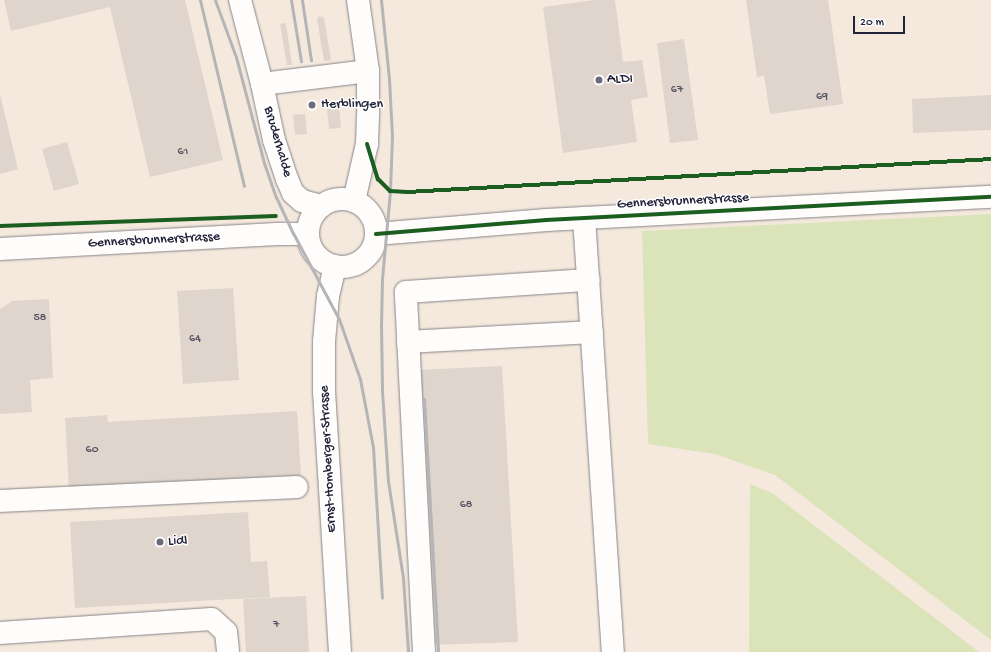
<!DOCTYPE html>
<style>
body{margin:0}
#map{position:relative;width:991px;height:652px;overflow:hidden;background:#f6f2ee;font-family:"Gochi Hand",sans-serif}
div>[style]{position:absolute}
.built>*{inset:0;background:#f5e9de}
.green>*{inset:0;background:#dbe4b9}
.building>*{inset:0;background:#dfd5cc}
.roads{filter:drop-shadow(0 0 1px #868487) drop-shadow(0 0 1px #868487)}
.minor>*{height:22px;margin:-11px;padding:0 11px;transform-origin:11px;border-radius:11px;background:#fefdfc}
.minor>.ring{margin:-11px;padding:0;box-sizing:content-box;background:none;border:22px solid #fefdfc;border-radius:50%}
.rail>*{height:3px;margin:-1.5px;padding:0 1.5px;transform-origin:1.5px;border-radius:1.5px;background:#b5b5b8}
.cycleway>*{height:4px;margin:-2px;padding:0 2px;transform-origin:2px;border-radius:2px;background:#1b5e20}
.dots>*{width:11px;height:11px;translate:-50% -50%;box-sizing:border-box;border:2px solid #fff;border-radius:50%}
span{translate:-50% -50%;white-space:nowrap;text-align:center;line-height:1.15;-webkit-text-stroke:3px #fff;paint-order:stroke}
.number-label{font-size:12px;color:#514f5f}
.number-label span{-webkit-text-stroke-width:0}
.poi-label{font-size:14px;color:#22223b}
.left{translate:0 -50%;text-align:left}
.street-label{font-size:14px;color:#22223b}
.scale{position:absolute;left:853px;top:16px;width:52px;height:18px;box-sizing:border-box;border:2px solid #22223b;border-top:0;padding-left:5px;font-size:12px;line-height:14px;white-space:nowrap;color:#22223b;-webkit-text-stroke:3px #fff;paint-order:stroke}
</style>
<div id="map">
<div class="built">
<div style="clip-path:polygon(0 0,991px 0,991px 652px,0 652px)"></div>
</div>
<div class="green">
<div style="clip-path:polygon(991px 214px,991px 640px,775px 475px,715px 454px,648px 444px,642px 231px)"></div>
<div style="clip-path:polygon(750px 484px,772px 493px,979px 652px,749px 652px)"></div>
</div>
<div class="building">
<div style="clip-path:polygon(4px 0,185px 0,223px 160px,150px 177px,110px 7px,11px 31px)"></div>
<div style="clip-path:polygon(594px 0,615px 0,623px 62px,642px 60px,648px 97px,631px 100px,637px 142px,563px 153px,543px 7px)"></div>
<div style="clip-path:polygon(746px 0,828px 0,843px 104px,770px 114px,764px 76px,757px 77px)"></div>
<div style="clip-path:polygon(320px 16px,324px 18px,331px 60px,324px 61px,317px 19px)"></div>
<div style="clip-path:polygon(283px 23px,286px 24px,292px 65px,287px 65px,280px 24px)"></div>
<div style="clip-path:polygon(684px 39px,698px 140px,670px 143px,657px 43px)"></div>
<div style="clip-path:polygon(0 94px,18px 169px,0 174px)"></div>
<div style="clip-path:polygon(991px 95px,991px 130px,913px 133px,912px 99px)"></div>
<div style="clip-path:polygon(339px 107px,341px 128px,329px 129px,327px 109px)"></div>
<div style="clip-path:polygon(305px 114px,307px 134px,295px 135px,293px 115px)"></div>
<div style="clip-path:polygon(67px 142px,79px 184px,54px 191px,42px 149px)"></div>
<div style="clip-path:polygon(233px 288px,239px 380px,183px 384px,177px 291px)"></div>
<div style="clip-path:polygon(49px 299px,53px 378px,30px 380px,32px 412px,0 414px,0 309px,12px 301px)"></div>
<div style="clip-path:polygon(502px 366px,518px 642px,430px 645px,415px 370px)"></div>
<div style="clip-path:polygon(297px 411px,301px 476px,69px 490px,65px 418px,107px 415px,108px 422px)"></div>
<div style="clip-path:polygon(248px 512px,251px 562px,267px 561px,270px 597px,75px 608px,70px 522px)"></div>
<div style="clip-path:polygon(306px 596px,309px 652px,246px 652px,243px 599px)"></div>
</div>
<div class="roads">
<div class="minor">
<div style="left:240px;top:0;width:87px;rotate:75.3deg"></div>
<div style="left:262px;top:84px;width:57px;rotate:77.9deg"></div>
<div style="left:274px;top:140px;width:41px;rotate:71.6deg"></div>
<div style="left:287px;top:179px;width:15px;rotate:67deg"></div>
<div style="left:293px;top:193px;width:12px;rotate:42deg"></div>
<div style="left:302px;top:201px;width:20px;rotate:15deg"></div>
<div style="left:262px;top:84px;width:107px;rotate:-7deg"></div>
<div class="ring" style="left:308px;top:199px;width:46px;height:46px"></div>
<div style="left:354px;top:201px;width:58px;rotate:-77.2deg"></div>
<div style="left:367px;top:144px;width:38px;rotate:-88deg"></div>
<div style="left:368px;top:106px;width:35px;rotate:-90deg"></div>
<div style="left:368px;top:71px;width:72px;rotate:-98deg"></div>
<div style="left:584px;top:218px;width:435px;rotate:86.2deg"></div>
<div style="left:376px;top:234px;width:171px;rotate:-4.7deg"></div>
<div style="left:546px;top:220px;width:446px;rotate:-3deg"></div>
<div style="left:0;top:249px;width:277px;rotate:-3.1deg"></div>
<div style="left:277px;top:234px;width:31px"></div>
<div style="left:335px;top:266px;width:31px;rotate:103deg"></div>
<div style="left:328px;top:296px;width:46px;rotate:95deg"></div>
<div style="left:324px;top:342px;width:49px;rotate:90deg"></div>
<div style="left:324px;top:391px;width:261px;rotate:86.5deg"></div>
<div style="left:408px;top:342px;width:184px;rotate:-3.1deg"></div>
<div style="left:0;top:501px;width:297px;rotate:-2.7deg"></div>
<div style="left:0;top:633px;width:212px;rotate:-3.8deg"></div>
<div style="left:212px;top:619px;width:19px;rotate:43deg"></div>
<div style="left:226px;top:632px;width:20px;rotate:84deg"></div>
<div style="left:424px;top:652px;width:360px;rotate:-92.9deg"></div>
<div style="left:406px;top:292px;width:183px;rotate:-3.8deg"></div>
</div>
</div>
<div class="rail">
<div style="left:200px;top:0;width:191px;rotate:76.7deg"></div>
<div style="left:215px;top:0;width:61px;rotate:69.8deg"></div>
<div style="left:236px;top:57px;width:110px;rotate:75.2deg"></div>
<div style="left:264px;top:163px;width:36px;rotate:71deg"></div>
<div style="left:276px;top:197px;width:40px;rotate:65deg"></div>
<div style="left:293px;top:233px;width:98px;rotate:61.9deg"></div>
<div style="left:339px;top:319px;width:64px;rotate:70.7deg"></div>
<div style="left:360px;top:379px;width:69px;rotate:79.2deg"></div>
<div style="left:373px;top:447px;width:151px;rotate:86.6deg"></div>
<div style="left:291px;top:0;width:62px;rotate:80.7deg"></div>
<div style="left:302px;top:0;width:61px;rotate:81.5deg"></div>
<div style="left:381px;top:0;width:79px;rotate:84.2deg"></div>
<div style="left:389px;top:79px;width:57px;rotate:87deg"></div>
<div style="left:392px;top:136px;width:55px;rotate:92.1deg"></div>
<div style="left:390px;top:191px;width:88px;rotate:95.2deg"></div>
<div style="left:382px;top:279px;width:46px;rotate:91.2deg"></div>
<div style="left:381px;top:325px;width:66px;rotate:89.1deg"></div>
<div style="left:382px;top:391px;width:90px;rotate:86.2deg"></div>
<div style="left:388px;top:481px;width:98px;rotate:81.2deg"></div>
<div style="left:403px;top:578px;width:74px;rotate:86.1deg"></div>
<div style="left:424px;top:399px;width:253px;rotate:86.8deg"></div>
</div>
<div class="cycleway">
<div style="left:367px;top:144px;width:37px;rotate:73deg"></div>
<div style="left:378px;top:179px;width:17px;rotate:45deg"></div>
<div style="left:390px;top:191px;width:17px;rotate:3deg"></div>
<div style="left:407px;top:192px;width:585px;rotate:-3.23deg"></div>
<div style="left:0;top:226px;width:276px;rotate:-2.1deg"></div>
<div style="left:376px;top:234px;width:171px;rotate:-4.7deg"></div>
<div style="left:546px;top:220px;width:446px;rotate:-3deg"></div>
</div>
<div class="dots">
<div style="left:599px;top:80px;background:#6c6b7a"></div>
<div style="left:312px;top:105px;background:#6c6b7a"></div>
<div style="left:160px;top:542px;background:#6c6b7a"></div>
</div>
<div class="number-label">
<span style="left:677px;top:91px">67</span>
<span style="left:822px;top:98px">69</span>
<span style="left:183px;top:153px">61</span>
<span style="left:40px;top:319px">58</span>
<span style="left:195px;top:340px">64</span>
<span style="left:92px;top:451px">60</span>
<span style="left:466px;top:506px">68</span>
<span style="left:276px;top:626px">7</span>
</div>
<div class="poi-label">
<span class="left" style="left:607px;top:80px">ALDI</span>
<span class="left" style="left:321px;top:105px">Herblingen</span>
<span class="left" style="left:168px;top:542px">Lidl</span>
</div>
<div class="street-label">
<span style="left:277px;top:142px;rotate:74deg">Bruderhalde</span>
<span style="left:683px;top:202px;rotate:-3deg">Gennersbrunnerstrasse</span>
<span style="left:154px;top:241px;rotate:-3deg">Gennersbrunnerstrasse</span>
<span style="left:329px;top:459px;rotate:-93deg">Ernst-Homberger-Strasse</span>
</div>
<div class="scale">20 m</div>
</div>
